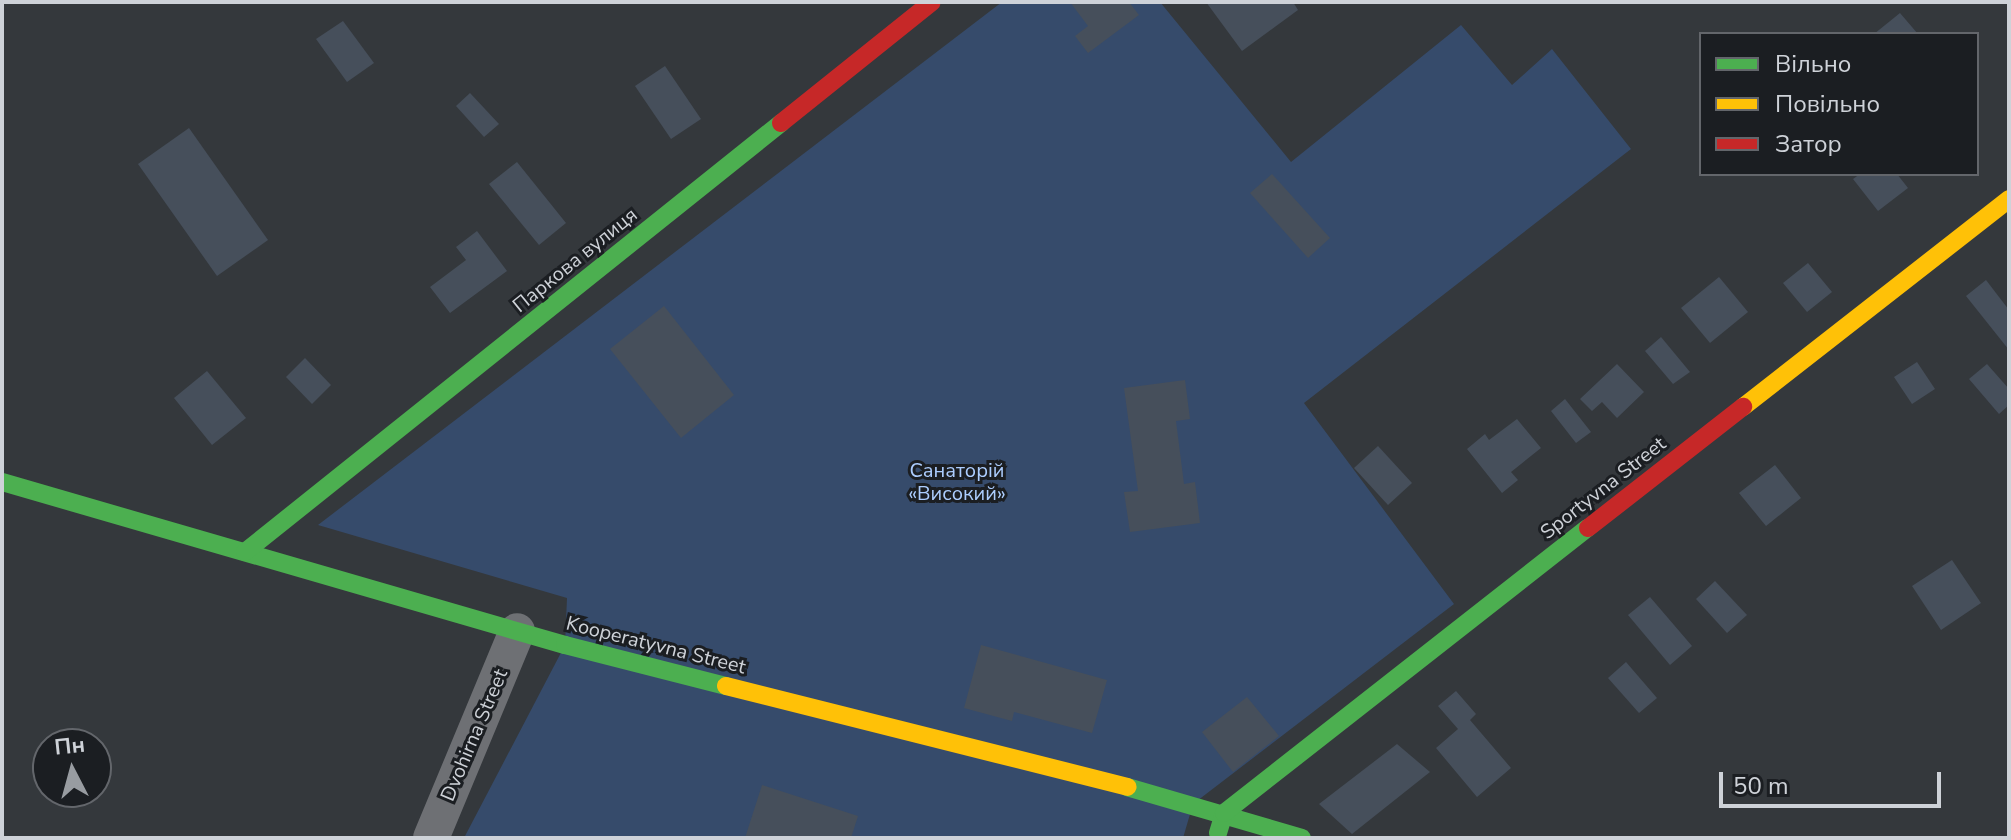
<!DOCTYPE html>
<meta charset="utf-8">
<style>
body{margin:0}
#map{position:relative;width:2011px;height:840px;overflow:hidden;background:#34383c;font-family:"Nunito Sans",sans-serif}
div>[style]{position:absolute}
.green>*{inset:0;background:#364b6b}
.building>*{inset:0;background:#464f5b}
.street>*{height:36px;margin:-18px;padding:0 18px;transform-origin:18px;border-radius:18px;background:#6e7074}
.fast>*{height:18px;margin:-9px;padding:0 9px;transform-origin:9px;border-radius:9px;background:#4caf50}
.slow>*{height:18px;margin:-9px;padding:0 9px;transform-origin:9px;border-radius:9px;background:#ffc107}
.jam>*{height:18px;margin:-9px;padding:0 9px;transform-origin:9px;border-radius:9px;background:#c62828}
span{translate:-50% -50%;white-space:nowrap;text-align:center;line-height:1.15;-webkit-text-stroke:6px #1b1e22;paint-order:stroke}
.street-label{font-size:20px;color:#ced2d8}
.park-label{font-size:20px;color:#accdfe}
.frame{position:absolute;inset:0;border:4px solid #ced2d8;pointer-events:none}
.legend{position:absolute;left:1699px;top:32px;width:280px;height:144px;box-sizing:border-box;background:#1b1e22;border:2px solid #63666b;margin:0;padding:10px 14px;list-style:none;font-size:24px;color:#ced2d8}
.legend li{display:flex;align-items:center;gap:16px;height:40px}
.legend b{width:40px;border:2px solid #63666b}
.north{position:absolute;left:32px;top:728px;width:80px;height:80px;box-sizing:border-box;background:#1b1e22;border:2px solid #63666b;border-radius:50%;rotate:354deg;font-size:22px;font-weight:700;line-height:32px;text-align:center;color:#ced2d8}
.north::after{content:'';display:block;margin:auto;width:28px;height:36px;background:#989ca1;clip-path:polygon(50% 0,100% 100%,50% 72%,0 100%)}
.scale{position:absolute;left:1719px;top:772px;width:222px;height:36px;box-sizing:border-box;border:4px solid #ced2d8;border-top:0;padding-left:10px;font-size:24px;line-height:28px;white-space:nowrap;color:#ced2d8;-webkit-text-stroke:6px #1b1e22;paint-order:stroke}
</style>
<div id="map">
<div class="green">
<div style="clip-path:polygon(1002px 2px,1160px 2px,1291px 162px,1461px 25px,1512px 85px,1552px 49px,1631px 149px,1304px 403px,1454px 604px,1193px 804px,1183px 838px,464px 838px,565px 645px,567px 598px,318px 525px)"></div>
</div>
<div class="building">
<div style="clip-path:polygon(1070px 2px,1129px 2px,1139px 15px,1088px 53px,1075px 36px,1088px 26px)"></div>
<div style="clip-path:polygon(1206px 2px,1293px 2px,1298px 10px,1242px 51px)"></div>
<div style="clip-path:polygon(1900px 13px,1918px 34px,1874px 34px)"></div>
<div style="clip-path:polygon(343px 21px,374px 63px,347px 82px,316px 39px)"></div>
<div style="clip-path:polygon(665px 66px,701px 119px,671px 139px,635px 86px)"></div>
<div style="clip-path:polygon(470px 93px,499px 124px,484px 137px,456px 106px)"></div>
<div style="clip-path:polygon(189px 128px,268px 240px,217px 276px,138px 164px)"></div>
<div style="clip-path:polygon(517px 162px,566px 223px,539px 245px,489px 184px)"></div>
<div style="clip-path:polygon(1272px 174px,1330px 238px,1308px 258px,1250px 193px)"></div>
<div style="clip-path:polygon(1860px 174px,1897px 174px,1908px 188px,1878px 211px,1853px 179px)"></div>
<div style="clip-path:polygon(477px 231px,507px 271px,450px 313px,430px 287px,466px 260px,456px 247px)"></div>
<div style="clip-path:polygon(1808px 263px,1832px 292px,1807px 312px,1783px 283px)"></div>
<div style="clip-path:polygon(1719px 277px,1748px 312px,1710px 343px,1681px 308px)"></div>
<div style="clip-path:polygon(1986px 280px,2009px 310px,2009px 350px,1966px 296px)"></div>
<div style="clip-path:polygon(664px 306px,734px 395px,681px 438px,610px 349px)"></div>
<div style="clip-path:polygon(1661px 337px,1690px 372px,1673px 384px,1645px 351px)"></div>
<div style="clip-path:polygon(305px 358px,331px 385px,312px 404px,286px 377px)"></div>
<div style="clip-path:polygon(1917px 362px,1935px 389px,1912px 404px,1894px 377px)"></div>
<div style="clip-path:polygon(1617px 364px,1644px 392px,1617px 418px,1602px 402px,1592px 411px,1580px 399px)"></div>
<div style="clip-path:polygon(1987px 364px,2009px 389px,2009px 405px,1999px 414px,1969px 379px)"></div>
<div style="clip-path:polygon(207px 371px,246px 418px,212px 445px,174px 398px)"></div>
<div style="clip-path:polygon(1185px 380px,1190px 419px,1176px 421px,1184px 484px,1195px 482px,1200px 523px,1130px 532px,1124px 492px,1138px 491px,1124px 388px)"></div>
<div style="clip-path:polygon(1565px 399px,1591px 432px,1576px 443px,1551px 411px)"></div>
<div style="clip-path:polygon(1517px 419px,1541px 448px,1511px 472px,1518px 480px,1502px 493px,1467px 449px,1485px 434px,1489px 440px)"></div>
<div style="clip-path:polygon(1378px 446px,1412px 483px,1388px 505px,1354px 468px)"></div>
<div style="clip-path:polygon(1775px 465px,1801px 498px,1766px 526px,1739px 493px)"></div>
<div style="clip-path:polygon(1952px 560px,1981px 603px,1941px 630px,1912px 586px)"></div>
<div style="clip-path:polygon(1715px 581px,1747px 615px,1727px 633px,1696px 599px)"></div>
<div style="clip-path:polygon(1650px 597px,1692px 646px,1670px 665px,1628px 615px)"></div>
<div style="clip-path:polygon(981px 645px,1107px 680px,1092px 733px,1014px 712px,1012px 721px,964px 708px)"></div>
<div style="clip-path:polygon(1626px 662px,1657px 698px,1639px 713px,1608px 678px)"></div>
<div style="clip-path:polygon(1456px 691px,1476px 714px,1470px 720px,1511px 768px,1477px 797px,1436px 748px,1458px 729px,1438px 706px)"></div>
<div style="clip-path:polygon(1247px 697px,1279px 736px,1233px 772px,1202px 732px)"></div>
<div style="clip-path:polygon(1397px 744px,1430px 772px,1352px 834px,1319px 804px)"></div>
<div style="clip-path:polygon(762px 785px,858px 816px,851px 838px,745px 838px)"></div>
</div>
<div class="street">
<div style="left:431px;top:838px;width:224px;rotate:-67.4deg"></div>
</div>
<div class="fast">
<div style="left:2px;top:482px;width:586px;rotate:16.15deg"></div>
<div style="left:565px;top:645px;width:166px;rotate:14.3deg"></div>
<div style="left:245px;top:552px;width:687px;rotate:-38.67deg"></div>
<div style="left:1127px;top:787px;width:182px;rotate:16.2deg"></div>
<div style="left:1218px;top:833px;width:21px;rotate:-73deg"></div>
<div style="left:1224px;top:813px;width:462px;rotate:-38.1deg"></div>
</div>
<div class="slow">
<div style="left:1743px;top:407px;width:338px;rotate:-38deg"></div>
<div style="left:726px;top:686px;width:414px;rotate:14.1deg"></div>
</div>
<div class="jam">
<div style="left:781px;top:123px;width:193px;rotate:-38.7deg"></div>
<div style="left:1588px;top:528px;width:197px;rotate:-38deg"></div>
</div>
<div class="street-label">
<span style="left:575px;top:260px;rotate:-39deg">Паркова вулиця</span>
<span style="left:1603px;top:488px;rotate:-38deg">Sportyvna Street</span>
<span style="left:656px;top:645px;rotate:14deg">Kooperatyvna Street</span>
<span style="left:474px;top:735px;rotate:-67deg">Dvohirna Street</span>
</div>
<div class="park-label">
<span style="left:957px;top:482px">Санаторій<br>«Високий»</span>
</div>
<div class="frame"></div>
<ul class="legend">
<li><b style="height:10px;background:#4caf50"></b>Вільно</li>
<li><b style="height:10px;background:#ffc107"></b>Повільно</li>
<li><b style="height:10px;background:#c62828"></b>Затор</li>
</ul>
<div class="north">Пн</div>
<div class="scale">50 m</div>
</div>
